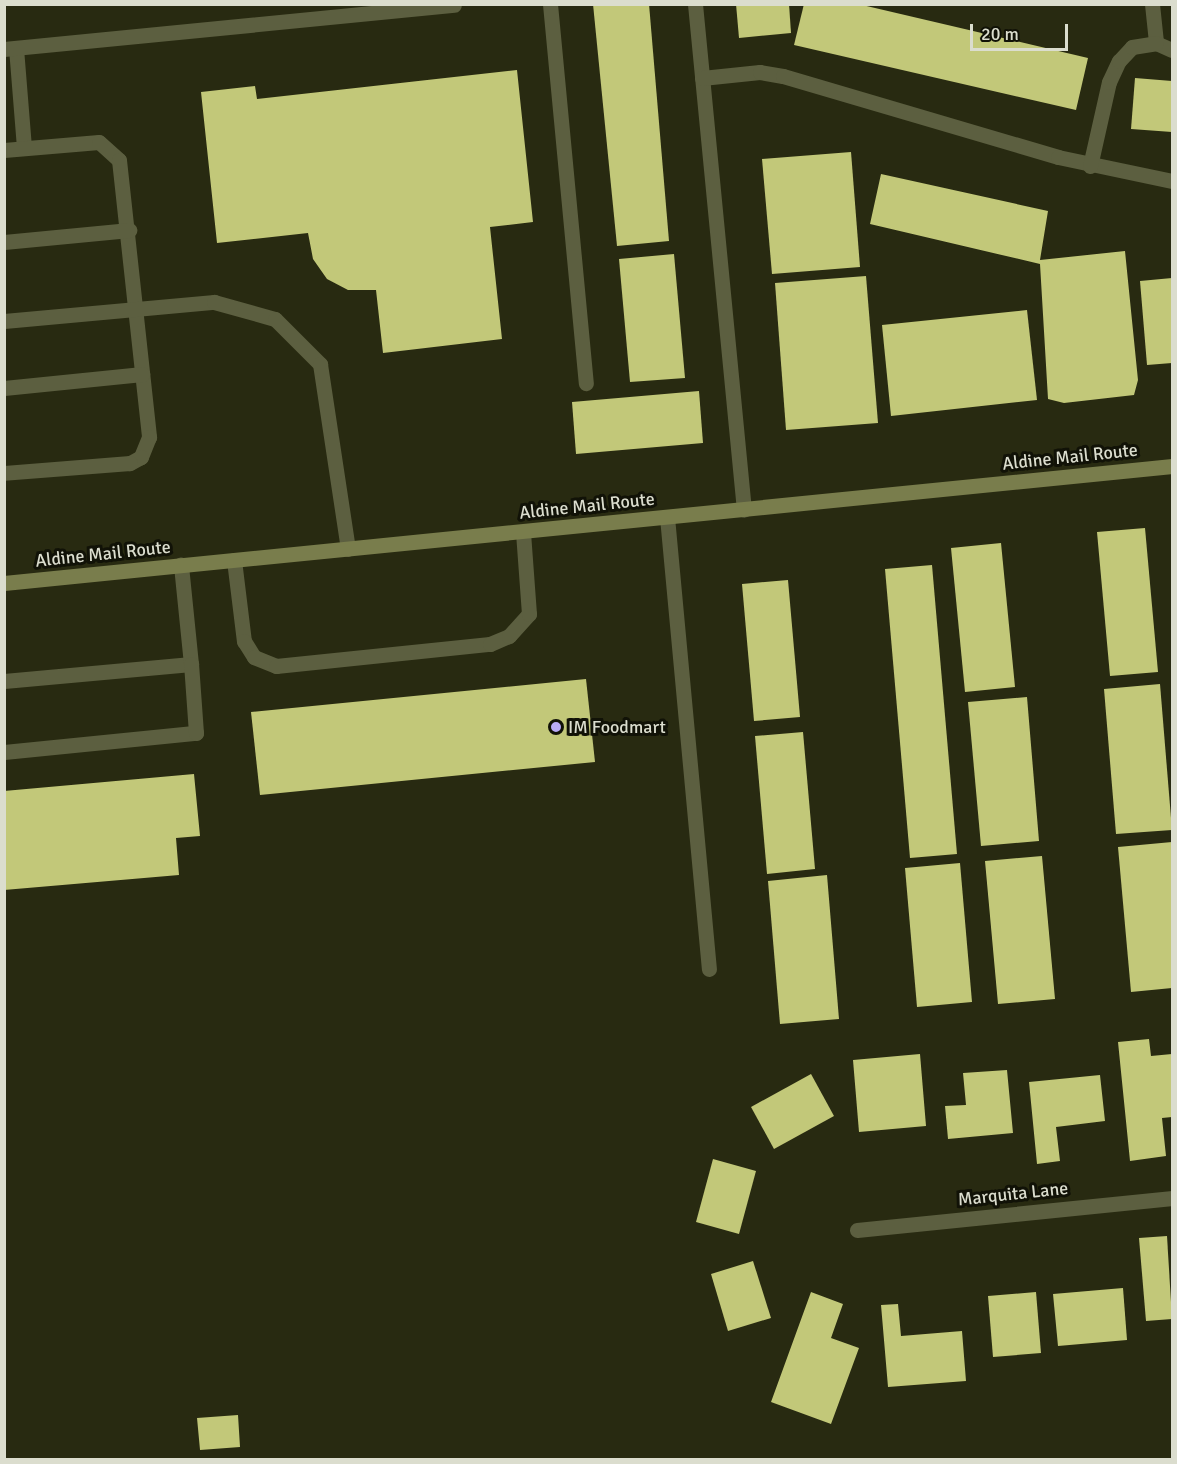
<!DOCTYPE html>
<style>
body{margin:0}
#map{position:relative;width:1177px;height:1464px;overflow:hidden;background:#282a11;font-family:Signika,sans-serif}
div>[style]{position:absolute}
.building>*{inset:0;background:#c2c879}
.lane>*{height:15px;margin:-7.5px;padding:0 7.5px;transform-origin:7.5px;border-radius:7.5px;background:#5c5f40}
.street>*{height:15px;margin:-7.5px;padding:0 7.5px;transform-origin:7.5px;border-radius:7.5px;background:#5c5f40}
.secondary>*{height:15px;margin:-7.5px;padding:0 7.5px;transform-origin:7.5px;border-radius:7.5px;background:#797d4c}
.dots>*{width:16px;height:16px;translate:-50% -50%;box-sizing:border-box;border:3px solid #111207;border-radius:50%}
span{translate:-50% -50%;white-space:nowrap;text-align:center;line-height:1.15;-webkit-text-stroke:6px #111207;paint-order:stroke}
.street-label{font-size:18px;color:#dbddce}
.poi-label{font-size:18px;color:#dbddce}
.left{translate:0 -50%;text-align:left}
.frame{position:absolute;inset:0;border:6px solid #dbddce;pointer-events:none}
.scale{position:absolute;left:970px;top:24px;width:98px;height:27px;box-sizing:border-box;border:3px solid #dbddce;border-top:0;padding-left:8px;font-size:18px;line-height:21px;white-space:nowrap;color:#dbddce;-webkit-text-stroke:4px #111207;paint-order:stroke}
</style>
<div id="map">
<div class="building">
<div style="clip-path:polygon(593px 4px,649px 4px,669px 241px,617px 246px)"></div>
<div style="clip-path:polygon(736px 4px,789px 4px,791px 33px,739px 38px)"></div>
<div style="clip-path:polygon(804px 4px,858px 4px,1088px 58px,1076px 110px,794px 45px)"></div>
<div style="clip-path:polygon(517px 70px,533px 222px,490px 227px,502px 339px,383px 353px,376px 290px,348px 290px,327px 279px,313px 259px,308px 233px,217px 243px,201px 92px,255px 86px,257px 99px)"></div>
<div style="clip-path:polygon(1135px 78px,1172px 81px,1172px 132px,1131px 129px)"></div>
<div style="clip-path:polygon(851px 152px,860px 267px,772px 274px,762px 159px)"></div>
<div style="clip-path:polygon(881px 174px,1048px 211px,1040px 260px,1125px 251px,1138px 380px,1134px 395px,1064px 403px,1048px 399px,1040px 264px,870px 224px)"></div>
<div style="clip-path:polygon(674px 254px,685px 378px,630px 382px,619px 259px)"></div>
<div style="clip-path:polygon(866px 276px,878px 423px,786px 430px,775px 283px)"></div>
<div style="clip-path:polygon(1172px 278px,1172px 363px,1147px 365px,1140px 281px)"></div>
<div style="clip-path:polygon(1027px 310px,1037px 400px,891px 416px,882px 325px)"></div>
<div style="clip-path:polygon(699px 391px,703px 443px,576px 454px,572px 402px)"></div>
<div style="clip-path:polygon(1145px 528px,1158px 672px,1110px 676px,1097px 532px)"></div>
<div style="clip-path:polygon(1001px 543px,1015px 687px,965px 692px,951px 548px)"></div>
<div style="clip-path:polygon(932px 565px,957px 854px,910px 858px,885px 569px)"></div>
<div style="clip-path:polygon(788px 580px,800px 717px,754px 721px,742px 584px)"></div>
<div style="clip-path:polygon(586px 679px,595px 762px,260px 795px,251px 712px)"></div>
<div style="clip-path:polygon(1160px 684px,1172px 830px,1116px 834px,1104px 689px)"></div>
<div style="clip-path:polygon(1027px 697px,1039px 841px,981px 846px,968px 702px)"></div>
<div style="clip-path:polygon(803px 732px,815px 869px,767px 874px,755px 736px)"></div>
<div style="clip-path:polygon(194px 774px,200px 836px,176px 838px,179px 875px,4px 890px,4px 791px)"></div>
<div style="clip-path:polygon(1172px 842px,1172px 988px,1131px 992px,1118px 847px)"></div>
<div style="clip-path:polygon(1042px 856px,1055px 999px,998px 1004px,985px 861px)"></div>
<div style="clip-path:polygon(960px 863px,972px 1002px,917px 1007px,905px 868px)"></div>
<div style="clip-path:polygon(827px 875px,839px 1019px,780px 1024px,768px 881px)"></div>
<div style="clip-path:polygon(1149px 1039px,1151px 1056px,1172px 1054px,1172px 1117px,1162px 1118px,1166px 1156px,1130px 1161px,1118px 1042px)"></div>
<div style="clip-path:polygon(920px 1054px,926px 1126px,859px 1132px,853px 1060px)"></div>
<div style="clip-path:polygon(1007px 1070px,1013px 1133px,948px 1139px,945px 1106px,966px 1105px,963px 1073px)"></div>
<div style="clip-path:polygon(811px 1074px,834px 1116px,774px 1149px,751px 1107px)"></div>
<div style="clip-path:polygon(1100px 1075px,1105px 1121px,1056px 1127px,1060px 1161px,1037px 1164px,1029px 1082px)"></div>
<div style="clip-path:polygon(713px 1159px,756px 1171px,739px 1234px,696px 1222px)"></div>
<div style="clip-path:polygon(1167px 1236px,1172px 1319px,1146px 1321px,1139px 1238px)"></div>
<div style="clip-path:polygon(753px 1261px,771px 1318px,728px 1331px,711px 1274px)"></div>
<div style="clip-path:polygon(1123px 1288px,1127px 1340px,1058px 1346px,1053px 1294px)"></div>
<div style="clip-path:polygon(811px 1292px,843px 1304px,831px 1338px,859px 1348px,831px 1424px,771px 1402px)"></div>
<div style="clip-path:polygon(1036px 1292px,1041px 1353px,993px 1357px,988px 1296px)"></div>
<div style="clip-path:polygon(898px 1304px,901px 1336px,962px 1331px,966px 1381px,888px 1387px,881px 1305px)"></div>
<div style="clip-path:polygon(238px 1415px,240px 1447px,200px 1450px,197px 1418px)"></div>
</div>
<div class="lane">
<div style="left:16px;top:48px;width:100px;rotate:85.4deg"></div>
<div style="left:4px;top:49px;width:452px;rotate:-5.6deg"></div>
<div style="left:4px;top:150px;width:95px;rotate:-4.8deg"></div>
<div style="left:99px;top:142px;width:27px;rotate:42deg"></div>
<div style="left:119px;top:160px;width:279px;rotate:83.8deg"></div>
<div style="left:149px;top:437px;width:22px;rotate:112deg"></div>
<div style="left:141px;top:457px;width:13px;rotate:151deg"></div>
<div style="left:130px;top:463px;width:126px;rotate:175.5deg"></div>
<div style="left:4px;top:242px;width:126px;rotate:-5.5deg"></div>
<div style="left:4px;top:321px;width:211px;rotate:-5.2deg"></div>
<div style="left:214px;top:302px;width:63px;rotate:15.6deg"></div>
<div style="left:275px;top:319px;width:64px;rotate:45deg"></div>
<div style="left:320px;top:364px;width:187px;rotate:81.4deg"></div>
<div style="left:4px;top:388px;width:139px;rotate:-5.8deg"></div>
<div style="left:667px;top:517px;width:454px;rotate:84.7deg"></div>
<div style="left:234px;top:560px;width:82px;rotate:83deg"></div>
<div style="left:244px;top:641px;width:19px;rotate:58deg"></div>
<div style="left:254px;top:657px;width:24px;rotate:22deg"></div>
<div style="left:276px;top:666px;width:215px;rotate:-5.9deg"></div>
<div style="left:490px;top:644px;width:21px;rotate:-23deg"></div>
<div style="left:509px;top:636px;width:30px;rotate:-48deg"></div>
<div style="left:529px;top:614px;width:82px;rotate:-94.2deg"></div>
<div style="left:4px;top:681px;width:188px;rotate:-5.2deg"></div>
<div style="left:191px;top:664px;width:100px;rotate:-95.8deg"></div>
<div style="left:4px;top:752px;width:193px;rotate:-5.7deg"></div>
<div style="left:196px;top:733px;width:69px;rotate:-94.1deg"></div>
</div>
<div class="street">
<div style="left:550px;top:4px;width:381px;rotate:84.6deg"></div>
<div style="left:695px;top:4px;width:508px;rotate:84.47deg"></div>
<div style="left:1152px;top:4px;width:39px;rotate:84deg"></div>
<div style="left:1156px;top:43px;width:17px;rotate:24deg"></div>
<div style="left:702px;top:78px;width:58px;rotate:-5.9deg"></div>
<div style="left:760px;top:72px;width:23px;rotate:10deg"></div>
<div style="left:783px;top:76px;width:287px;rotate:16.4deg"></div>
<div style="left:1058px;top:157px;width:116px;rotate:11.9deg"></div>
<div style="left:1090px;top:166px;width:86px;rotate:-77.3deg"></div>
<div style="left:1109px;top:82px;width:23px;rotate:-65deg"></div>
<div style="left:1119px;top:61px;width:19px;rotate:-47deg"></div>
<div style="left:1132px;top:47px;width:24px;rotate:-9deg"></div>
<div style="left:857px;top:1230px;width:317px;rotate:-5.8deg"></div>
</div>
<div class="secondary">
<div style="left:4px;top:583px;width:1174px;rotate:-5.72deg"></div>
</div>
<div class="dots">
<div style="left:556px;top:727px;background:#b9abf7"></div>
</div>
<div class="street-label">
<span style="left:1070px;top:457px;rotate:-6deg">Aldine Mail Route</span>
<span style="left:587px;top:506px;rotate:-6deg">Aldine Mail Route</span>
<span style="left:103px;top:554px;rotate:-6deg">Aldine Mail Route</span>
<span style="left:1013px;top:1194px;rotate:-6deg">Marquita Lane</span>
</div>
<div class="poi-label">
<span class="left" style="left:568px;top:727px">IM Foodmart</span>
</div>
<div class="frame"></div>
<div class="scale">20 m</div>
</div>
